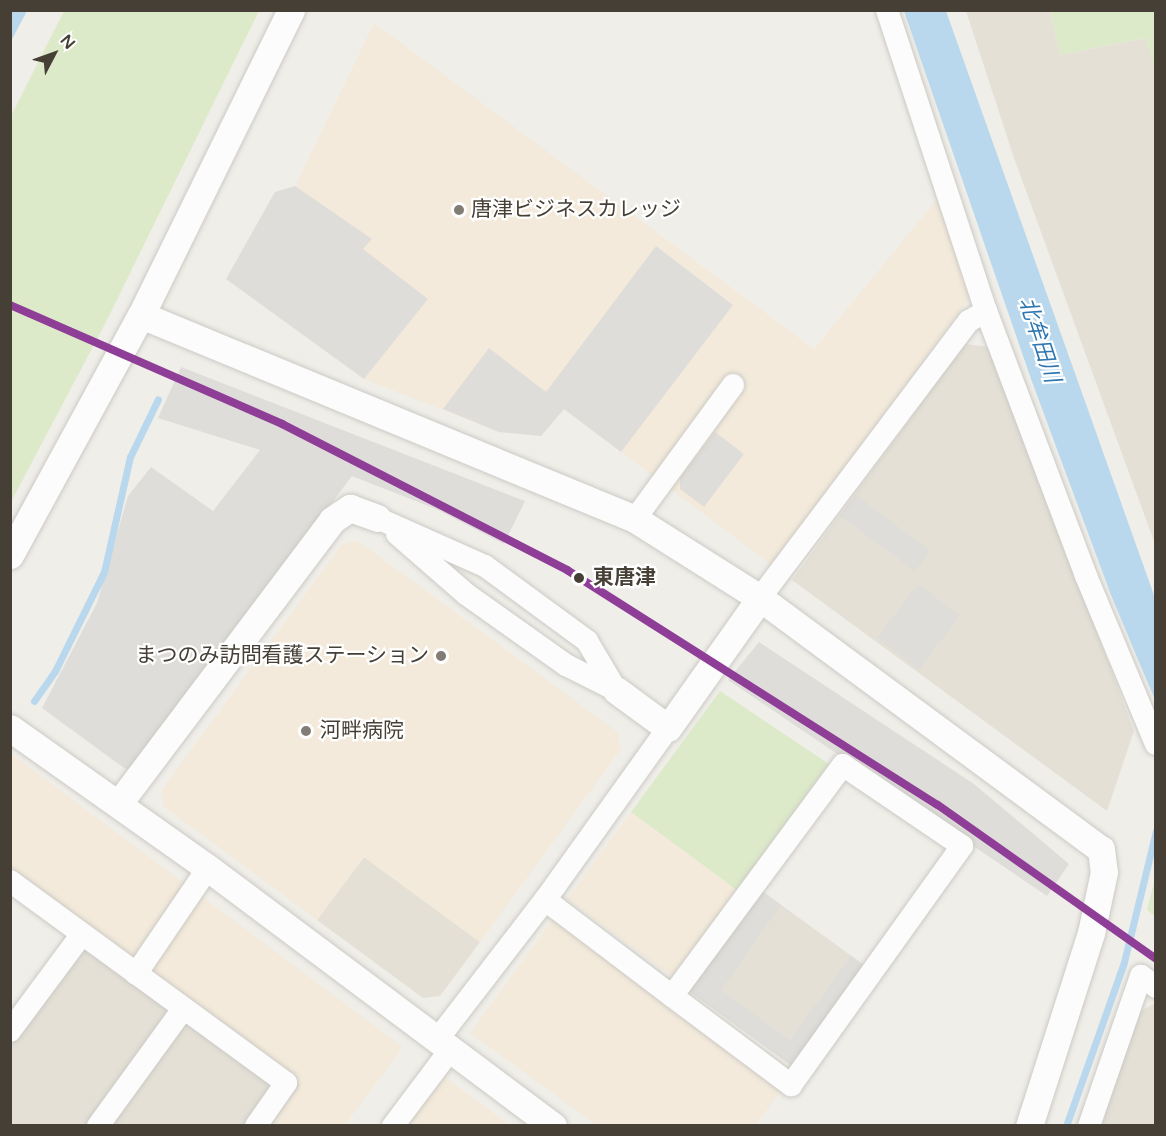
<!DOCTYPE html>
<meta charset="utf-8">
<style>
body{margin:0}
#map{position:relative;width:1166px;height:1136px;overflow:hidden;background:#f0eee9;font-family:"Varela Round","Noto Sans JP",sans-serif}
div>[style]{position:absolute}
.residential>*{inset:0;background:#e4e0d6}
.commercial>*{inset:0;background:#f3eadb}
.green>*{inset:0;background:#dceac9}
.parking>*{inset:0;background:#dfddd9}
.water>*{inset:0;background:#b9d8ee}
.stream>*{height:7px;margin:-3.5px;padding:0 3.5px;transform-origin:3.5px;border-radius:3.5px;background:#b9d8ee}
.roads{filter:drop-shadow(0 0 2px #cccac5) drop-shadow(0 0 2px #cccac5)}
.minor>*{height:22px;margin:-11px;padding:0 11px;transform-origin:11px;border-radius:11px;background:#fdfcfc}
.tertiary>*{height:27px;margin:-13.5px;padding:0 13.5px;transform-origin:13.5px;border-radius:13.5px;background:#fdfcfc}
.rail-1>*{height:8px;margin:-4px;padding:0 4px;transform-origin:4px;border-radius:4px;background:#8f3e97}
.dots>*{width:16px;height:16px;translate:-50% -50%;box-sizing:border-box;border:3px solid #fff;border-radius:50%}
span{translate:-50% -50%;white-space:nowrap;text-align:center;line-height:1.15;-webkit-text-stroke:4.5px #fff;paint-order:stroke}
.poi-label{font-size:21px;color:#453f35}
.left{translate:0 -50%;text-align:left}
.right{translate:-100% -50%;text-align:right}
.stop-label{font-size:21px;color:#453f35;font-weight:700}
.water-label{font-size:22px;color:#2e77b1;font-style:italic}
.frame{position:absolute;inset:0;border:12px solid #453f35;pointer-events:none}
.north{position:absolute;left:24px;top:24px;width:60px;height:60px;-webkit-text-stroke:4px #fff;paint-order:stroke;rotate:49deg;font-size:16px;font-weight:700;line-height:24px;text-align:center;color:#453f35}
.north::after{content:'';display:block;margin:auto;width:21px;height:27px;background:#453f35;clip-path:polygon(50% 0,100% 100%,50% 72%,0 100%)}
</style>
<div id="map">
<div class="residential">
<div style="clip-path:polygon(966px 11px,1050px 11px,1060px 55px,1146px 38px,1156px 67px,1155px 544px,1014px 158px)"></div>
<div style="clip-path:polygon(965px 344px,990px 347px,1134px 731px,1107px 811px,792px 580px)"></div>
<div style="clip-path:polygon(364px 857px,480px 942px,440px 996px,423px 998px,317px 920px)"></div>
<div style="clip-path:polygon(758px 888px,864px 965px,792px 1066px,686px 989px)"></div>
<div style="clip-path:polygon(79px 920px,301px 1085px,271px 1125px,11px 1126px,11px 1017px)"></div>
<div style="clip-path:polygon(1155px 1003px,1155px 1125px,1099px 1126px,1141px 1011px)"></div>
</div>
<div class="commercial">
<div style="clip-path:polygon(374px 23px,814px 349px,938px 198px,972px 294px,773px 566px,564px 409px,541px 436px,499px 432px,364px 379px,226px 279px,275px 192px,295px 186px)"></div>
<div style="clip-path:polygon(358px 541px,618px 732px,621px 749px,480px 942px,364px 857px,317px 920px,164px 807px,161px 791px,342px 544px)"></div>
<div style="clip-path:polygon(12px 754px,403px 1047px,345px 1125px,271px 1125px,300px 1085px,11px 868px)"></div>
<div style="clip-path:polygon(631px 812px,737px 890px,673px 977px,567px 899px)"></div>
<div style="clip-path:polygon(553px 919px,783px 1088px,756px 1125px,596px 1125px,470px 1033px)"></div>
<div style="clip-path:polygon(443px 1076px,510px 1125px,407px 1126px)"></div>
</div>
<div class="green">
<div style="clip-path:polygon(64px 11px,259px 11px,107px 320px,11px 502px,11px 116px)"></div>
<div style="clip-path:polygon(1050px 11px,1155px 11px,1155px 67px,1145px 38px,1060px 55px)"></div>
<div style="clip-path:polygon(720px 691px,829px 764px,737px 890px,631px 812px)"></div>
<div style="clip-path:polygon(1155px 878px,1155px 916px,1147px 910px)"></div>
</div>
<div class="parking">
<div style="clip-path:polygon(295px 186px,372px 239px,363px 249px,428px 299px,364px 379px,226px 279px,275px 192px)"></div>
<div style="clip-path:polygon(656px 246px,733px 305px,621px 452px,564px 409px,541px 436px,499px 432px,443px 409px,489px 348px,546px 392px)"></div>
<div style="clip-path:polygon(181px 367px,525px 501px,504px 544px,436px 509px,352px 476px,131px 770px,124px 768px,42px 708px,97px 603px,128px 496px,151px 467px,213px 511px,260px 450px,158px 418px)"></div>
<div style="clip-path:polygon(715px 432px,744px 454px,704px 507px,680px 489px,680px 478px)"></div>
<div style="clip-path:polygon(856px 495px,930px 551px,915px 571px,840px 516px)"></div>
<div style="clip-path:polygon(918px 584px,960px 616px,919px 670px,877px 638px)"></div>
<div style="clip-path:polygon(759px 642px,974px 784px,1069px 864px,1047px 896px,728px 680px)"></div>
<div style="clip-path:polygon(758px 888px,781px 905px,721px 990px,790px 1040px,851px 956px,864px 965px,792px 1066px,686px 989px)"></div>
</div>
<div class="water">
<div style="clip-path:polygon(11px 10px,27px 11px,11px 41px,10px 11px)"></div>
<div style="clip-path:polygon(904px 11px,946px 11px,1155px 598px,1155px 700px,1111px 595px,1031px 379px)"></div>
</div>
<div class="stream">
<div style="left:34px;top:701px;width:37px;rotate:-55deg"></div>
<div style="left:55px;top:671px;width:110px;rotate:-63.7deg"></div>
<div style="left:104px;top:572px;width:118px;rotate:-77.3deg"></div>
<div style="left:130px;top:457px;width:64px;rotate:-64.2deg"></div>
<div style="left:1066px;top:1126px;width:174px;rotate:-70.5deg"></div>
<div style="left:1124px;top:962px;width:135px;rotate:-76.3deg"></div>
</div>
<div class="roads">
<div class="minor">
<div style="left:887px;top:10px;width:317px;rotate:71.8deg"></div>
<div style="left:986px;top:311px;width:283px;rotate:69.3deg"></div>
<div style="left:1086px;top:576px;width:182px;rotate:67.4deg"></div>
<div style="left:377px;top:518px;width:118px;rotate:24deg"></div>
<div style="left:485px;top:566px;width:127px;rotate:36.3deg"></div>
<div style="left:587px;top:641px;width:57px;rotate:59.4deg"></div>
<div style="left:635px;top:519px;width:166px;rotate:-53.8deg"></div>
<div style="left:397px;top:534px;width:91px;rotate:41deg"></div>
<div style="left:466px;top:594px;width:123px;rotate:35.4deg"></div>
<div style="left:566px;top:665px;width:56px;rotate:26.6deg"></div>
<div style="left:760px;top:598px;width:347px;rotate:-53deg"></div>
<div style="left:969px;top:321px;width:20px;rotate:-30deg"></div>
<div style="left:10px;top:881px;width:342px;rotate:36.2deg"></div>
<div style="left:286px;top:1083px;width:52px;rotate:124.9deg"></div>
<div style="left:545px;top:900px;width:14px;rotate:36deg"></div>
<div style="left:556px;top:908px;width:146px;rotate:37.2deg"></div>
<div style="left:672px;top:996px;width:149px;rotate:36.8deg"></div>
<div style="left:791px;top:1085px;width:294px;rotate:-54.4deg"></div>
<div style="left:962px;top:846px;width:144px;rotate:-145.8deg"></div>
<div style="left:843px;top:765px;width:287px;rotate:126.5deg"></div>
<div style="left:136px;top:974px;width:128px;rotate:-55.8deg"></div>
<div style="left:10px;top:1031px;width:121px;rotate:-53.4deg"></div>
<div style="left:437px;top:1040px;width:177px;rotate:-52.4deg"></div>
<div style="left:545px;top:900px;width:211px;rotate:-54.4deg"></div>
<div style="left:98px;top:1126px;width:145px;rotate:-54deg"></div>
<div style="left:393px;top:1126px;width:95px;rotate:-53.1deg"></div>
<div style="left:1089px;top:1126px;width:159px;rotate:-70.9deg"></div>
<div style="left:1141px;top:976px;width:19px;rotate:36deg"></div>
</div>
<div class="tertiary">
<div style="left:141px;top:315px;width:534px;rotate:22.44deg"></div>
<div style="left:635px;top:519px;width:148px;rotate:32.3deg"></div>
<div style="left:760px;top:598px;width:423px;rotate:36.4deg"></div>
<div style="left:1101px;top:849px;width:23px;rotate:83deg"></div>
<div style="left:1104px;top:872px;width:62px;rotate:102deg"></div>
<div style="left:1091px;top:933px;width:203px;rotate:107.8deg"></div>
<div style="left:10px;top:555px;width:273px;rotate:-61.4deg"></div>
<div style="left:141px;top:315px;width:340px;rotate:-63.8deg"></div>
<div style="left:616px;top:690px;width:64px;rotate:36.2deg"></div>
<div style="left:668px;top:728px;width:159px;rotate:-54.7deg"></div>
<div style="left:10px;top:728px;width:242px;rotate:35.3deg"></div>
<div style="left:208px;top:868px;width:431px;rotate:36.8deg"></div>
<div style="left:119px;top:803px;width:354px;rotate:-53deg"></div>
<div style="left:332px;top:520px;width:22px;rotate:-34deg"></div>
<div style="left:350px;top:508px;width:29px;rotate:20deg"></div>
</div>
</div>
<div class="rail-1">
<div style="left:10px;top:305px;width:297px;rotate:23.6deg"></div>
<div style="left:282px;top:424px;width:320px;rotate:27.1deg"></div>
<div style="left:567px;top:570px;width:439px;rotate:32.4deg"></div>
<div style="left:938px;top:805px;width:267px;rotate:35.2deg"></div>
</div>
<div class="dots">
<div style="left:459px;top:210px;background:#817c74"></div>
<div style="left:579px;top:578px;background:#453f35"></div>
<div style="left:441px;top:656px;background:#817c74"></div>
<div style="left:306px;top:731px;background:#817c74"></div>
</div>
<div class="poi-label">
<span class="left" style="left:471px;top:210px">唐津ビジネスカレッジ</span>
<span class="right" style="left:429px;top:656px">まつのみ訪問看護ステーション</span>
<span class="left" style="left:320px;top:731px">河畔病院</span>
</div>
<div class="stop-label">
<span class="left" style="left:593px;top:578px">東唐津</span>
</div>
<div class="water-label">
<span style="left:1039px;top:340px;rotate:72deg">北牟田川</span>
</div>
<div class="frame"></div>
<div class="north">N</div>
</div>
